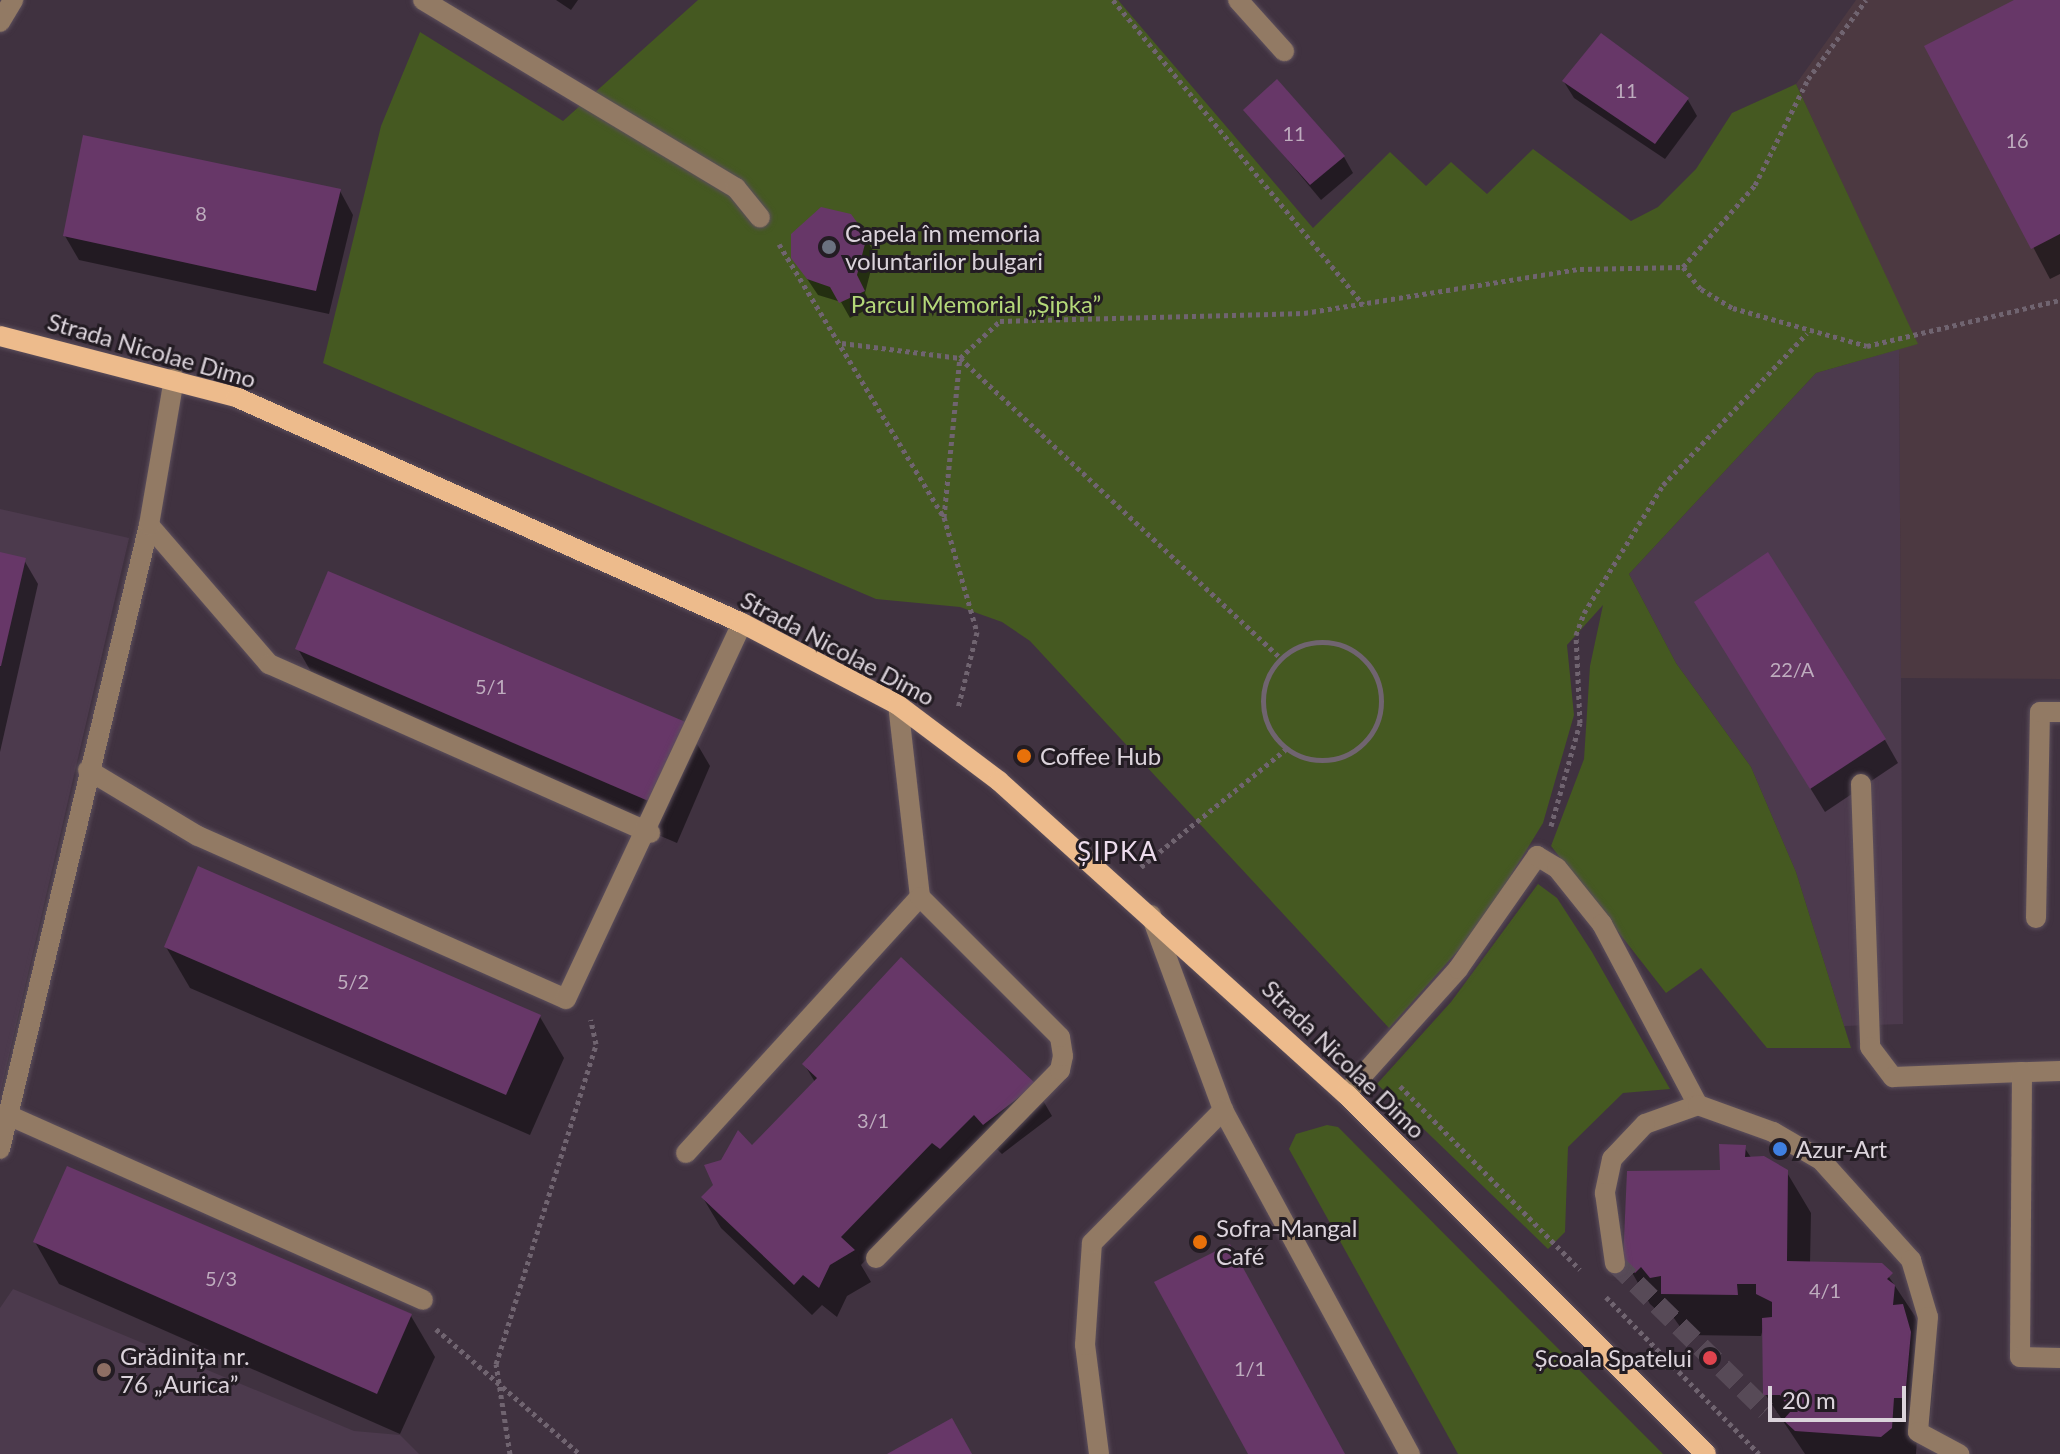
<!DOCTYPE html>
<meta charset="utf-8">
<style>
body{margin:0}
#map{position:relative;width:2060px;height:1454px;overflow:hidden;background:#403240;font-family:Lato,sans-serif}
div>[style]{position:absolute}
.commercial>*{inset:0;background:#4c3941}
.built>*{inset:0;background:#4c3a4d}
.green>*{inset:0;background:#455921}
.shadow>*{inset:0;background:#0007}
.building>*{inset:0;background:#673768}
.minor-tunnel>*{height:20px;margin-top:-10px;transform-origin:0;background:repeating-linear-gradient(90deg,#574a57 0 20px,transparent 0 30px)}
.path>*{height:5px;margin-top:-2.5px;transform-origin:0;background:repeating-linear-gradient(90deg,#706470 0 4px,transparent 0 8px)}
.path>.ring{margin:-2.5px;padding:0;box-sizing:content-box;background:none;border:5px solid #706470;border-radius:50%}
.roads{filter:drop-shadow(0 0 2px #5c4f5c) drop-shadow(0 0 2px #5c4f5c)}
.minor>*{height:20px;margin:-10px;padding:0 10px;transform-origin:10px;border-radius:10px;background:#927a64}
.major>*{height:20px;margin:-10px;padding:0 10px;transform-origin:10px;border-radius:10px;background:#edbb8c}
.dots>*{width:22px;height:22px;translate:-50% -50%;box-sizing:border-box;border:4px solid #231c23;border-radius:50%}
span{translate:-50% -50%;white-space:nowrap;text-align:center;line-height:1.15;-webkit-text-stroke:6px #231c23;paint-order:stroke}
.number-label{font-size:20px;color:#beacbe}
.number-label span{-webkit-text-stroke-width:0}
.poi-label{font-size:24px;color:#dbd3db}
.left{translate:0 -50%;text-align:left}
.right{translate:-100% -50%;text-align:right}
.park-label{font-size:24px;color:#b4d879}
.street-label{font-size:24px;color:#dbd3db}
.neighbourhood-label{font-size:26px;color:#eddced;letter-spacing:2px}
.scale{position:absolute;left:1768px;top:1386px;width:138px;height:36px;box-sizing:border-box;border:4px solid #dbd3db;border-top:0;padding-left:10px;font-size:24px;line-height:28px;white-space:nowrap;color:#dbd3db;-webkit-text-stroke:6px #231c23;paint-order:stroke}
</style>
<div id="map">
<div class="commercial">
<div style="clip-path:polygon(1856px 0,2060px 0,2060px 679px,1901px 678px,1899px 349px,1917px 344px,1796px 84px)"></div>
</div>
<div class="built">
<div style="clip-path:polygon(1899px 349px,1903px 1024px,1844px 1026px,1796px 872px,1751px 767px,1676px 663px,1629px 574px,1816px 373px)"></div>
<div style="clip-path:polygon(0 509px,129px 538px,0 1094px)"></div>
<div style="clip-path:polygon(13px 1289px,354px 1431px,400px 1435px,419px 1454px,0 1454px,0 1308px)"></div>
</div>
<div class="green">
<div style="clip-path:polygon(698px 0,1118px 0,1313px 228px,1390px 152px,1426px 186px,1451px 162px,1487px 194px,1533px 149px,1631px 221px,1658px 207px,1696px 169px,1732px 113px,1796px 84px,1918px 344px,1816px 373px,1629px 574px,1676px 663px,1751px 767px,1796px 872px,1851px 1048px,1767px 1048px,1701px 968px,1666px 993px,1551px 846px,1584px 759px,1590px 666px,1603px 605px,1567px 645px,1574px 715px,1543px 823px,1479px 927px,1389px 1028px,1030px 641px,1002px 622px,960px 607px,876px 599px,323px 363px,381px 126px,420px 32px,563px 121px)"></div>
<div style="clip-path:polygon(1538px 884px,1557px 898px,1592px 952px,1670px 1089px,1623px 1093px,1568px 1147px,1565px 1232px,1548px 1249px,1377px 1084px,1451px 1002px)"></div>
<div style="clip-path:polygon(1327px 1125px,1338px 1127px,1663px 1454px,1458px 1454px,1289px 1149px,1296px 1134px)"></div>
</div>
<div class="shadow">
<div style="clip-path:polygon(556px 0,578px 0,571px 10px)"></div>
<div style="clip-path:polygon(2017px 0,2060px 0,2060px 274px,2050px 279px,1927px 47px)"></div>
<div style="clip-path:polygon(1564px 82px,1688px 100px,1697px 116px,1665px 159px,1574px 98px)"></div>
<div style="clip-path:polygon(1246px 110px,1344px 157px,1353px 173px,1321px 200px)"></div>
<div style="clip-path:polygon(340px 191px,353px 215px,329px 314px,79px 260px,65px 236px)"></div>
<div style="clip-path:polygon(865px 237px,875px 254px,865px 293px,872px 307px,850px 318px,841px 302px,818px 295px,793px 258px)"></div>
<div style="clip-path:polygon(0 554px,24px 560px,38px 584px,0 752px)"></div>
<div style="clip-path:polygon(1710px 626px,1885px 740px,1898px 763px,1825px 812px)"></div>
<div style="clip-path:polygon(298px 649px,686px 725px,710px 766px,677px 843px,322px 691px)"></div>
<div style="clip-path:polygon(166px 947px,540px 1017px,564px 1058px,530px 1135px,190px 988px)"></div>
<div style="clip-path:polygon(804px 1064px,1034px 1085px,1052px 1116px,1002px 1154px,992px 1144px,951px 1172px,861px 1265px,871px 1282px,847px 1296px,837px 1317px,822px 1305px,812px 1315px,721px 1228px,703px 1198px,815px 1082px)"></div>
<div style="clip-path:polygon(1744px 1147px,1752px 1159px,1786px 1171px,1811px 1213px,1810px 1264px,1881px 1265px,1915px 1316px,1934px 1375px,1928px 1439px,1917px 1439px,1916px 1454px,1805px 1454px,1765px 1394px,1764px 1325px,1761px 1336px,1686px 1335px,1666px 1307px,1660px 1313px,1650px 1304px,1626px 1262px)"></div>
<div style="clip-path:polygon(35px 1242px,411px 1316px,435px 1357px,400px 1434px,59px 1284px)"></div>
</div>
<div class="building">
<div style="clip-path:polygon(2014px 0,2060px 0,2060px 234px,2031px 249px,1924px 46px)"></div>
<div style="clip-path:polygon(1601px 33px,1689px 98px,1655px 144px,1562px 81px)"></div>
<div style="clip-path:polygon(1277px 79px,1345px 156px,1310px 185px,1243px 110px)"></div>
<div style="clip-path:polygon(83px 135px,341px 189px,316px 291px,63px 236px)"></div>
<div style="clip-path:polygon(821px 207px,851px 214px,867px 236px,857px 275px,865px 291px,839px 303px,830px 287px,807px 279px,791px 258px,791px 234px)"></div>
<div style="clip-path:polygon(0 552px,26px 558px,1px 666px,0 666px)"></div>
<div style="clip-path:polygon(1768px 552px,1886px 739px,1810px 789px,1694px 602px)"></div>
<div style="clip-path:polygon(328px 571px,688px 723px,653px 803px,295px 649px)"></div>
<div style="clip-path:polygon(198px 866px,541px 1015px,506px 1095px,164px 947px)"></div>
<div style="clip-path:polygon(901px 957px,1036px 1084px,983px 1125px,974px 1115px,940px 1149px,932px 1143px,841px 1237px,855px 1250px,830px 1265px,819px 1288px,803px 1275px,794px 1285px,701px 1197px,713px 1185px,704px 1165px,721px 1160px,738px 1130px,752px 1145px,817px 1078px,802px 1064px)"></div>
<div style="clip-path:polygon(1719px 1144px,1746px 1145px,1745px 1157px,1764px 1156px,1788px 1170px,1787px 1261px,1882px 1263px,1893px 1273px,1887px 1279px,1895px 1285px,1893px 1305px,1903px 1304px,1911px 1332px,1905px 1398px,1894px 1398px,1892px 1428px,1881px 1437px,1795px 1431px,1783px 1420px,1791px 1411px,1780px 1395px,1763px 1395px,1762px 1318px,1772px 1317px,1772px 1302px,1756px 1294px,1756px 1284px,1737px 1284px,1738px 1295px,1661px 1294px,1661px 1276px,1650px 1278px,1641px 1267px,1635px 1273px,1623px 1262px,1627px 1171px,1720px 1170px)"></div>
<div style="clip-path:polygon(67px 1166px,412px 1314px,377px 1394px,33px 1242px)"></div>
<div style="clip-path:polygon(1230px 1244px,1345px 1454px,1248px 1454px,1154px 1282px)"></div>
<div style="clip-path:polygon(952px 1418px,972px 1454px,887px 1454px)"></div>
</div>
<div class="minor-tunnel">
<div style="left:1615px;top:1263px;width:211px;rotate:44.4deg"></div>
</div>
<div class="path">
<div style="left:1113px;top:0;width:394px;rotate:50.6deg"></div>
<div style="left:779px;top:244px;width:319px;rotate:58.9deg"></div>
<div style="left:944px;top:517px;width:120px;rotate:74deg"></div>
<div style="left:977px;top:632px;width:78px;rotate:104deg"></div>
<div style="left:1683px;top:267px;width:28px;rotate:51deg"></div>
<div style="left:1701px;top:289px;width:37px;rotate:31deg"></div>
<div style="left:1733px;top:308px;width:139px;rotate:15.8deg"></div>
<div style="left:1867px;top:346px;width:198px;rotate:-13.4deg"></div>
<div style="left:842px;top:343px;width:119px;rotate:7.2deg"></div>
<div style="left:960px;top:358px;width:439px;rotate:43.1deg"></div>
<div style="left:944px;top:517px;width:160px;rotate:-84.3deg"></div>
<div style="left:960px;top:358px;width:54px;rotate:-42.8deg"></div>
<div style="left:1000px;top:321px;width:304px;rotate:-1.5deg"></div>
<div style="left:1304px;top:313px;width:279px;rotate:-9.1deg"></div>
<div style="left:1580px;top:269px;width:103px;rotate:-1.1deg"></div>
<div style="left:1683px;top:267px;width:109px;rotate:-48.7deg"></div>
<div style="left:1755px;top:185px;width:119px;rotate:-63.4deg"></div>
<div style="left:1808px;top:79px;width:98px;rotate:-53.7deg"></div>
<div class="ring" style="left:1263px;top:642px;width:113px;height:113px"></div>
<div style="left:1551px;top:826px;width:107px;rotate:-74.3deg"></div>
<div style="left:1580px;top:723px;width:88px;rotate:-92.6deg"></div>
<div style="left:1576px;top:635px;width:23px;rotate:-70deg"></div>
<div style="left:1584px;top:613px;width:150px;rotate:-58.3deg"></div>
<div style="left:1663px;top:485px;width:209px;rotate:-46.5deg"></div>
<div style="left:1141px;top:867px;width:187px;rotate:-39.1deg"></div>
<div style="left:1400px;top:1086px;width:257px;rotate:45.6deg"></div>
<div style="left:1606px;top:1297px;width:219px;rotate:45.7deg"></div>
<div style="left:436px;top:1329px;width:191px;rotate:41deg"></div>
<div style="left:510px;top:1454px;width:91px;rotate:-98.8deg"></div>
<div style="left:496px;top:1364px;width:335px;rotate:-72.6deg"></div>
<div style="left:596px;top:1044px;width:25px;rotate:-102deg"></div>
</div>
<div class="roads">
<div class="minor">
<div style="left:423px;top:0;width:365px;rotate:31deg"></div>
<div style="left:736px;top:188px;width:38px;rotate:51deg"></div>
<div style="left:1238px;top:0;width:69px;rotate:48deg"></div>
<div style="left:0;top:22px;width:26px;rotate:-59deg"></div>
<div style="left:149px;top:525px;width:184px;rotate:49.2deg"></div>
<div style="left:269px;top:664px;width:417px;rotate:23.9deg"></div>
<div style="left:88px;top:770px;width:128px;rotate:31deg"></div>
<div style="left:198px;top:836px;width:402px;rotate:23.9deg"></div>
<div style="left:566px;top:999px;width:415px;rotate:-64.9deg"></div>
<div style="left:1861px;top:784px;width:263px;rotate:88deg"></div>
<div style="left:1870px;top:1047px;width:38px;rotate:53deg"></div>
<div style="left:1893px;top:1077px;width:129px;rotate:-2.2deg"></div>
<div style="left:1151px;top:915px;width:208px;rotate:69.7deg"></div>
<div style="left:1223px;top:1110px;width:392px;rotate:61.5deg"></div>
<div style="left:2036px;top:918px;width:206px;rotate:-88.9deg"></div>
<div style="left:2040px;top:712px;width:20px"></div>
<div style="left:2060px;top:1071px;width:38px;rotate:178deg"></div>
<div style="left:2022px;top:1072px;width:285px;rotate:90.4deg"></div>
<div style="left:2020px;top:1357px;width:40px;rotate:1.4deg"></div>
<div style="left:1346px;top:1094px;width:168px;rotate:-48.1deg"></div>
<div style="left:1458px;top:969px;width:138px;rotate:-55deg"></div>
<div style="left:1537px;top:856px;width:23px;rotate:31deg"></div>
<div style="left:1557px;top:868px;width:72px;rotate:51.2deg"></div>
<div style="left:1602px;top:924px;width:205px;rotate:62.1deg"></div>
<div style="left:1698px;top:1105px;width:56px;rotate:160.3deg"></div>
<div style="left:1645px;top:1124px;width:48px;rotate:133.3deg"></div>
<div style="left:1612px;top:1159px;width:35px;rotate:102deg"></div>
<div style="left:1605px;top:1193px;width:71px;rotate:81.9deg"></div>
<div style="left:1698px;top:1105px;width:80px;rotate:19.8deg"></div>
<div style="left:1773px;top:1132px;width:56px;rotate:30.3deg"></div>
<div style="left:1821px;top:1160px;width:135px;rotate:48deg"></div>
<div style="left:1911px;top:1260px;width:59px;rotate:73.4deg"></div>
<div style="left:1928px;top:1317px;width:115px;rotate:95deg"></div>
<div style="left:1918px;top:1432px;width:47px;rotate:28.2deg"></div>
<div style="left:10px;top:1116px;width:452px;rotate:24deg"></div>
<div style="left:0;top:1149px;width:642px;rotate:-76.57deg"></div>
<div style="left:149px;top:525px;width:149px;rotate:-80.3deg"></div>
<div style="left:686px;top:1153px;width:347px;rotate:-47.6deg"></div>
<div style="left:920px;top:897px;width:193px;rotate:-96.5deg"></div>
<div style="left:876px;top:1258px;width:263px;rotate:-45.6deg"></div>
<div style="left:1060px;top:1070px;width:14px;rotate:-78deg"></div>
<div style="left:1063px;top:1056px;width:19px;rotate:-99deg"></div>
<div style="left:1060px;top:1037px;width:198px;rotate:-135deg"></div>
<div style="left:1099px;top:1454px;width:110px;rotate:-97.3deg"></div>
<div style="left:1085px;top:1345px;width:102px;rotate:-86.1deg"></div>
<div style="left:1092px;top:1243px;width:187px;rotate:-45.4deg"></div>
</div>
<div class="major">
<div style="left:0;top:336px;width:244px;rotate:14.5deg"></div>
<div style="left:236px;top:397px;width:554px;rotate:24.07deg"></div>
<div style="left:742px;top:623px;width:176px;rotate:27.7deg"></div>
<div style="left:898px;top:705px;width:126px;rotate:37deg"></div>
<div style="left:999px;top:781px;width:467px;rotate:42.1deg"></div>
<div style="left:1346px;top:1094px;width:509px;rotate:45deg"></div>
</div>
</div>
<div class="dots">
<div style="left:829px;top:247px;background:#6b7280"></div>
<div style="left:1024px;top:756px;background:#e8710a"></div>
<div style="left:1780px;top:1149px;background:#3f7fe0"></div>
<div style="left:1200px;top:1242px;background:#e8710a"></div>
<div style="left:1710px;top:1358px;background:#e0444e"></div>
<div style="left:104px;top:1370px;background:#8d6e63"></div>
</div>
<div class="number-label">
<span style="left:1626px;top:90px">11</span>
<span style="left:1294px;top:133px">11</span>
<span style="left:2017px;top:140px">16</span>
<span style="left:201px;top:213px">8</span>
<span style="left:1792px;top:669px">22/A</span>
<span style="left:491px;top:686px">5/1</span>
<span style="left:353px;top:981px">5/2</span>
<span style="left:873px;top:1120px">3/1</span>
<span style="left:221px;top:1278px">5/3</span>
<span style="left:1825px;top:1290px">4/1</span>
<span style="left:1250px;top:1368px">1/1</span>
</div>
<div class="poi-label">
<span class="left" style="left:845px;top:247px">Capela în memoria<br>voluntarilor bulgari</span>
<span class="left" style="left:1040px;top:756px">Coffee Hub</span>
<span class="left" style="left:1796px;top:1149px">Azur-Art</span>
<span class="left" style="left:1216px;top:1242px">Sofra-Mangal<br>Café</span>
<span class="left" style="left:120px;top:1370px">Grădinița nr.<br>76 „Aurica”</span>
<span class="right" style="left:1692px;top:1358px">Școala Spatelui</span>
</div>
<div class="park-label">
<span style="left:976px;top:304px">Parcul Memorial „Șipka”</span>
</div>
<div class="street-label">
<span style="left:152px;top:350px;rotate:16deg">Strada Nicolae Dimo</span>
<span style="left:838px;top:648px;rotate:28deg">Strada Nicolae Dimo</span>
<span style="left:1344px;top:1059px;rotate:44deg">Strada Nicolae Dimo</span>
</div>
<div class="neighbourhood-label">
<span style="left:1118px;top:852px">ȘIPKA</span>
</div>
<div class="scale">20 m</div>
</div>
